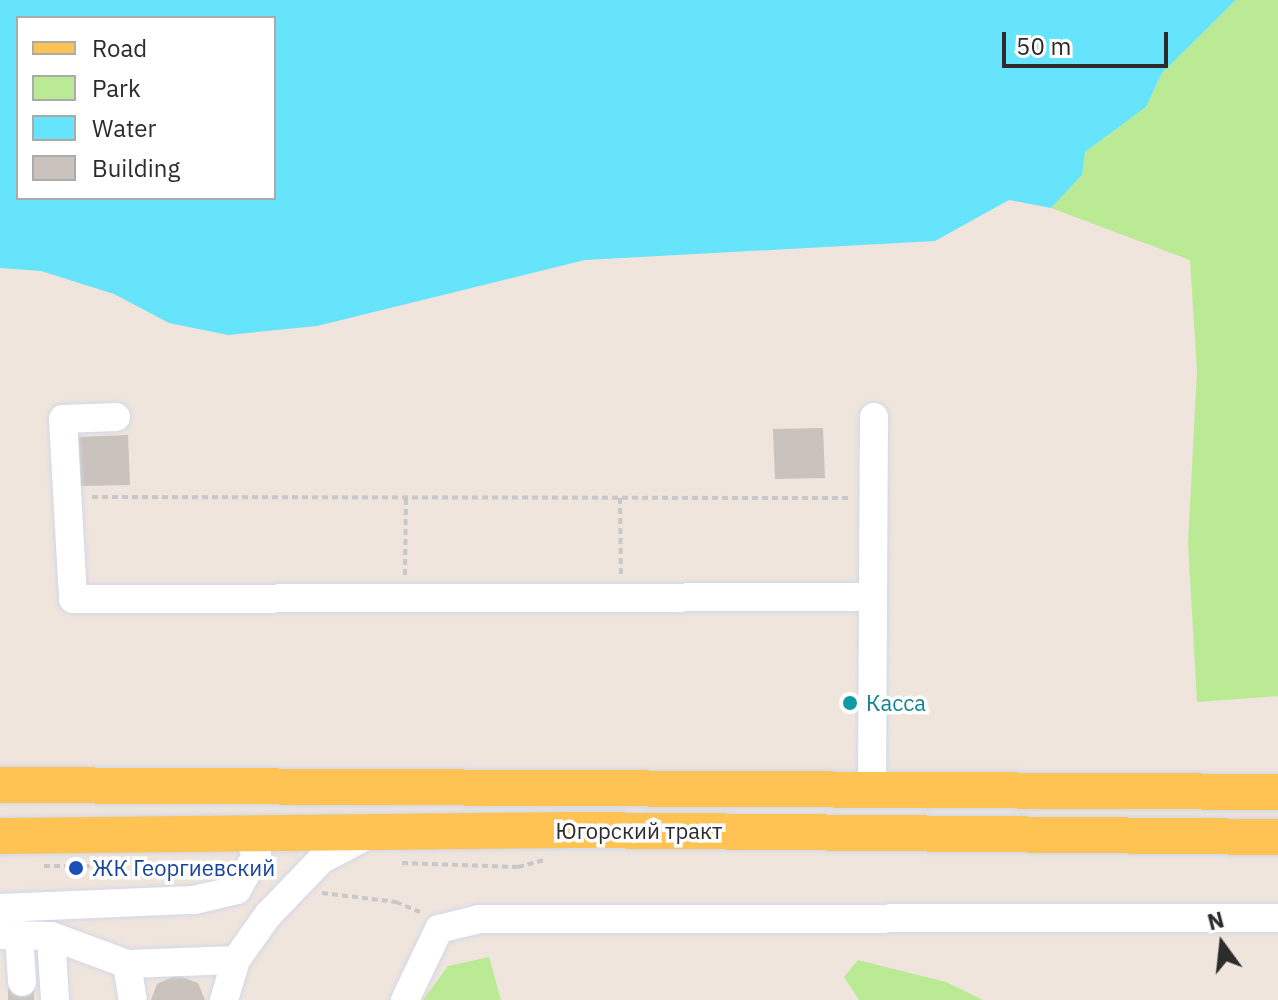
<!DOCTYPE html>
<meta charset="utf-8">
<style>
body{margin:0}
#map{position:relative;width:1278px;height:1000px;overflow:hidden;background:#efe5dd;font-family:"IBM Plex Sans",sans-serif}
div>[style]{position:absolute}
.green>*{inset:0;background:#bbea94}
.water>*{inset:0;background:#66e4fb}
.building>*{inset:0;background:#cac2bc}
.path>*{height:4px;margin-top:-2px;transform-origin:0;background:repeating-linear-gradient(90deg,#c8c8c8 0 6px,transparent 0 10px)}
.roads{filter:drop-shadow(0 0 2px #d2d8e6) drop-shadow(0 0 2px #d2d8e6)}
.minor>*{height:28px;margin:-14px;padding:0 14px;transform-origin:14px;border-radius:14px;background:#fff}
.major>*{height:36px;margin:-18px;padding:0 18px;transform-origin:18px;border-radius:18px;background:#fec352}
.dots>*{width:22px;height:22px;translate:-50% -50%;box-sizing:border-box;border:4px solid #fff;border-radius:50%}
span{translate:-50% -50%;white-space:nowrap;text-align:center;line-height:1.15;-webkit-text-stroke:7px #fff;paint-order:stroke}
.culture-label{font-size:22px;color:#0d838f}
.left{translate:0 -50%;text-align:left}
.street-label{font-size:22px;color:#2c2c2c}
.transit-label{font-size:22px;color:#164399}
.legend{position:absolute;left:16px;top:16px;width:260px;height:184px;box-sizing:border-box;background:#fff;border:2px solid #ababab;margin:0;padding:10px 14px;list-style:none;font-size:24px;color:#2c2c2c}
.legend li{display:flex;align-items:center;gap:16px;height:40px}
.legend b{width:40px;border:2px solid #ababab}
.north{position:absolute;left:1182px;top:904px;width:80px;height:80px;-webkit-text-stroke:6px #fff;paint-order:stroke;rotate:345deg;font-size:22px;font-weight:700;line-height:32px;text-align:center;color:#2c2c2c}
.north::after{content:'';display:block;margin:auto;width:28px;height:36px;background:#2c2c2c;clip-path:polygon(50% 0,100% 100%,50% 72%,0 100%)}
.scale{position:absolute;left:1002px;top:32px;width:166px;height:36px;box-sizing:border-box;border:4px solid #2c2c2c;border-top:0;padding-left:10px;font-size:24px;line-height:28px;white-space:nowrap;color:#2c2c2c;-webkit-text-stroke:6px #fff;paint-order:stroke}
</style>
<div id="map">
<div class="green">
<div style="clip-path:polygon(1236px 0,1278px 0,1278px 696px,1197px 702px,1188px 543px,1197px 371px,1190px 260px,1051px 208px,1082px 175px,1085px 152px,1146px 107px,1162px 73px)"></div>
<div style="clip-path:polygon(489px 957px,501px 1000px,423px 1000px,448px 966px)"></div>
<div style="clip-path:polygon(858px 960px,946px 982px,983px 1000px,859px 1000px,844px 977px)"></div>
</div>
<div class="water">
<div style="clip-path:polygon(evenodd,0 0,1236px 0,1162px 73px,1146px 107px,1085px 152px,1082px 175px,1051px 208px,1009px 200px,935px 241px,585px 260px,317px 326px,228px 335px,169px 323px,114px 294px,41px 271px,0 268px,0 0,18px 18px,274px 18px,274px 198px,18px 198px,18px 18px)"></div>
</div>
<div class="building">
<div style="clip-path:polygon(823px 428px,825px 478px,775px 479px,773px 429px)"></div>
<div style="clip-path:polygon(128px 435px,130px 485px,80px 486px,78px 437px)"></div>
<div style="clip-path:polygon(177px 975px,198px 983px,205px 1000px,151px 1000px,157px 984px)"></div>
<div style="clip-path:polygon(8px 982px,34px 982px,34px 1000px,8px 1000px)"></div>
</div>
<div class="path">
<div style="left:92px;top:497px;width:759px;rotate:0.08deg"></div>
<div style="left:620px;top:498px;width:78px;rotate:89.3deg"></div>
<div style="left:405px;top:575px;width:77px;rotate:-89.3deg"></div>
<div style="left:402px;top:863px;width:116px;rotate:2deg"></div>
<div style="left:518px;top:867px;width:27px;rotate:-15deg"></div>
<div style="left:44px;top:866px;width:71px"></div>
<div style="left:322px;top:893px;width:75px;rotate:6.9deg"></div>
<div style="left:396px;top:902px;width:28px;rotate:23deg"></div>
</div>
<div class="roads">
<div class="minor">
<div style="left:116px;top:417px;width:53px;rotate:177.8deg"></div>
<div style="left:63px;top:419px;width:180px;rotate:86.8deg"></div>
<div style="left:73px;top:599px;width:800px;rotate:-0.14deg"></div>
<div style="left:872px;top:791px;width:374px;rotate:-89.7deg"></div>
<div style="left:0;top:908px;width:194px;rotate:-2.4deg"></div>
<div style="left:194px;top:900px;width:44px;rotate:-13.1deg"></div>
<div style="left:237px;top:890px;width:41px;rotate:-60.9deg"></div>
<div style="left:257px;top:854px;width:23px;rotate:-121deg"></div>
<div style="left:245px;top:834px;width:14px;rotate:-168deg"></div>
<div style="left:0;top:935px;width:51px;rotate:1.1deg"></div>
<div style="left:51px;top:936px;width:81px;rotate:20.2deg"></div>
<div style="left:127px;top:964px;width:109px;rotate:-2.1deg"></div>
<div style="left:19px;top:935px;width:47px;rotate:86.3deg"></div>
<div style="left:51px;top:936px;width:64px;rotate:86.4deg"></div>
<div style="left:127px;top:964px;width:36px;rotate:81deg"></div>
<div style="left:224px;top:1000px;width:42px;rotate:-73.3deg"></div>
<div style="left:236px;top:960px;width:55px;rotate:-54.6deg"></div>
<div style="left:268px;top:915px;width:76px;rotate:-46.1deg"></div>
<div style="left:321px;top:860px;width:53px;rotate:-28deg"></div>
<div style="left:405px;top:1000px;width:79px;rotate:-64.4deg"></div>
<div style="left:439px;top:929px;width:41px;rotate:-14deg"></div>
<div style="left:479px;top:919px;width:799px;rotate:-0.07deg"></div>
</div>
<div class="major">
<div style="left:0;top:785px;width:1278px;rotate:0.31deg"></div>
<div style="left:0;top:836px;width:574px;rotate:-0.6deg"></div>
<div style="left:574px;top:830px;width:704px;rotate:0.57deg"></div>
</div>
</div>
<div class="dots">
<div style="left:850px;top:703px;background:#0f9aa8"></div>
<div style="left:76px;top:868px;background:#1a4fb4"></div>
</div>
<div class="culture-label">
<span class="left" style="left:866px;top:703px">Касса</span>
</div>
<div class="street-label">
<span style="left:639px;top:831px">Югорский тракт</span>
</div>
<div class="transit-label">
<span class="left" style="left:92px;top:868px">ЖК Георгиевский</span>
</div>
<ul class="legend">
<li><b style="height:10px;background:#fec352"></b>Road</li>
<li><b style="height:22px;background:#bbea94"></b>Park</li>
<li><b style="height:22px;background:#66e4fb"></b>Water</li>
<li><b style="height:22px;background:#cac2bc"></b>Building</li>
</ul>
<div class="north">N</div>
<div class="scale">50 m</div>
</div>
